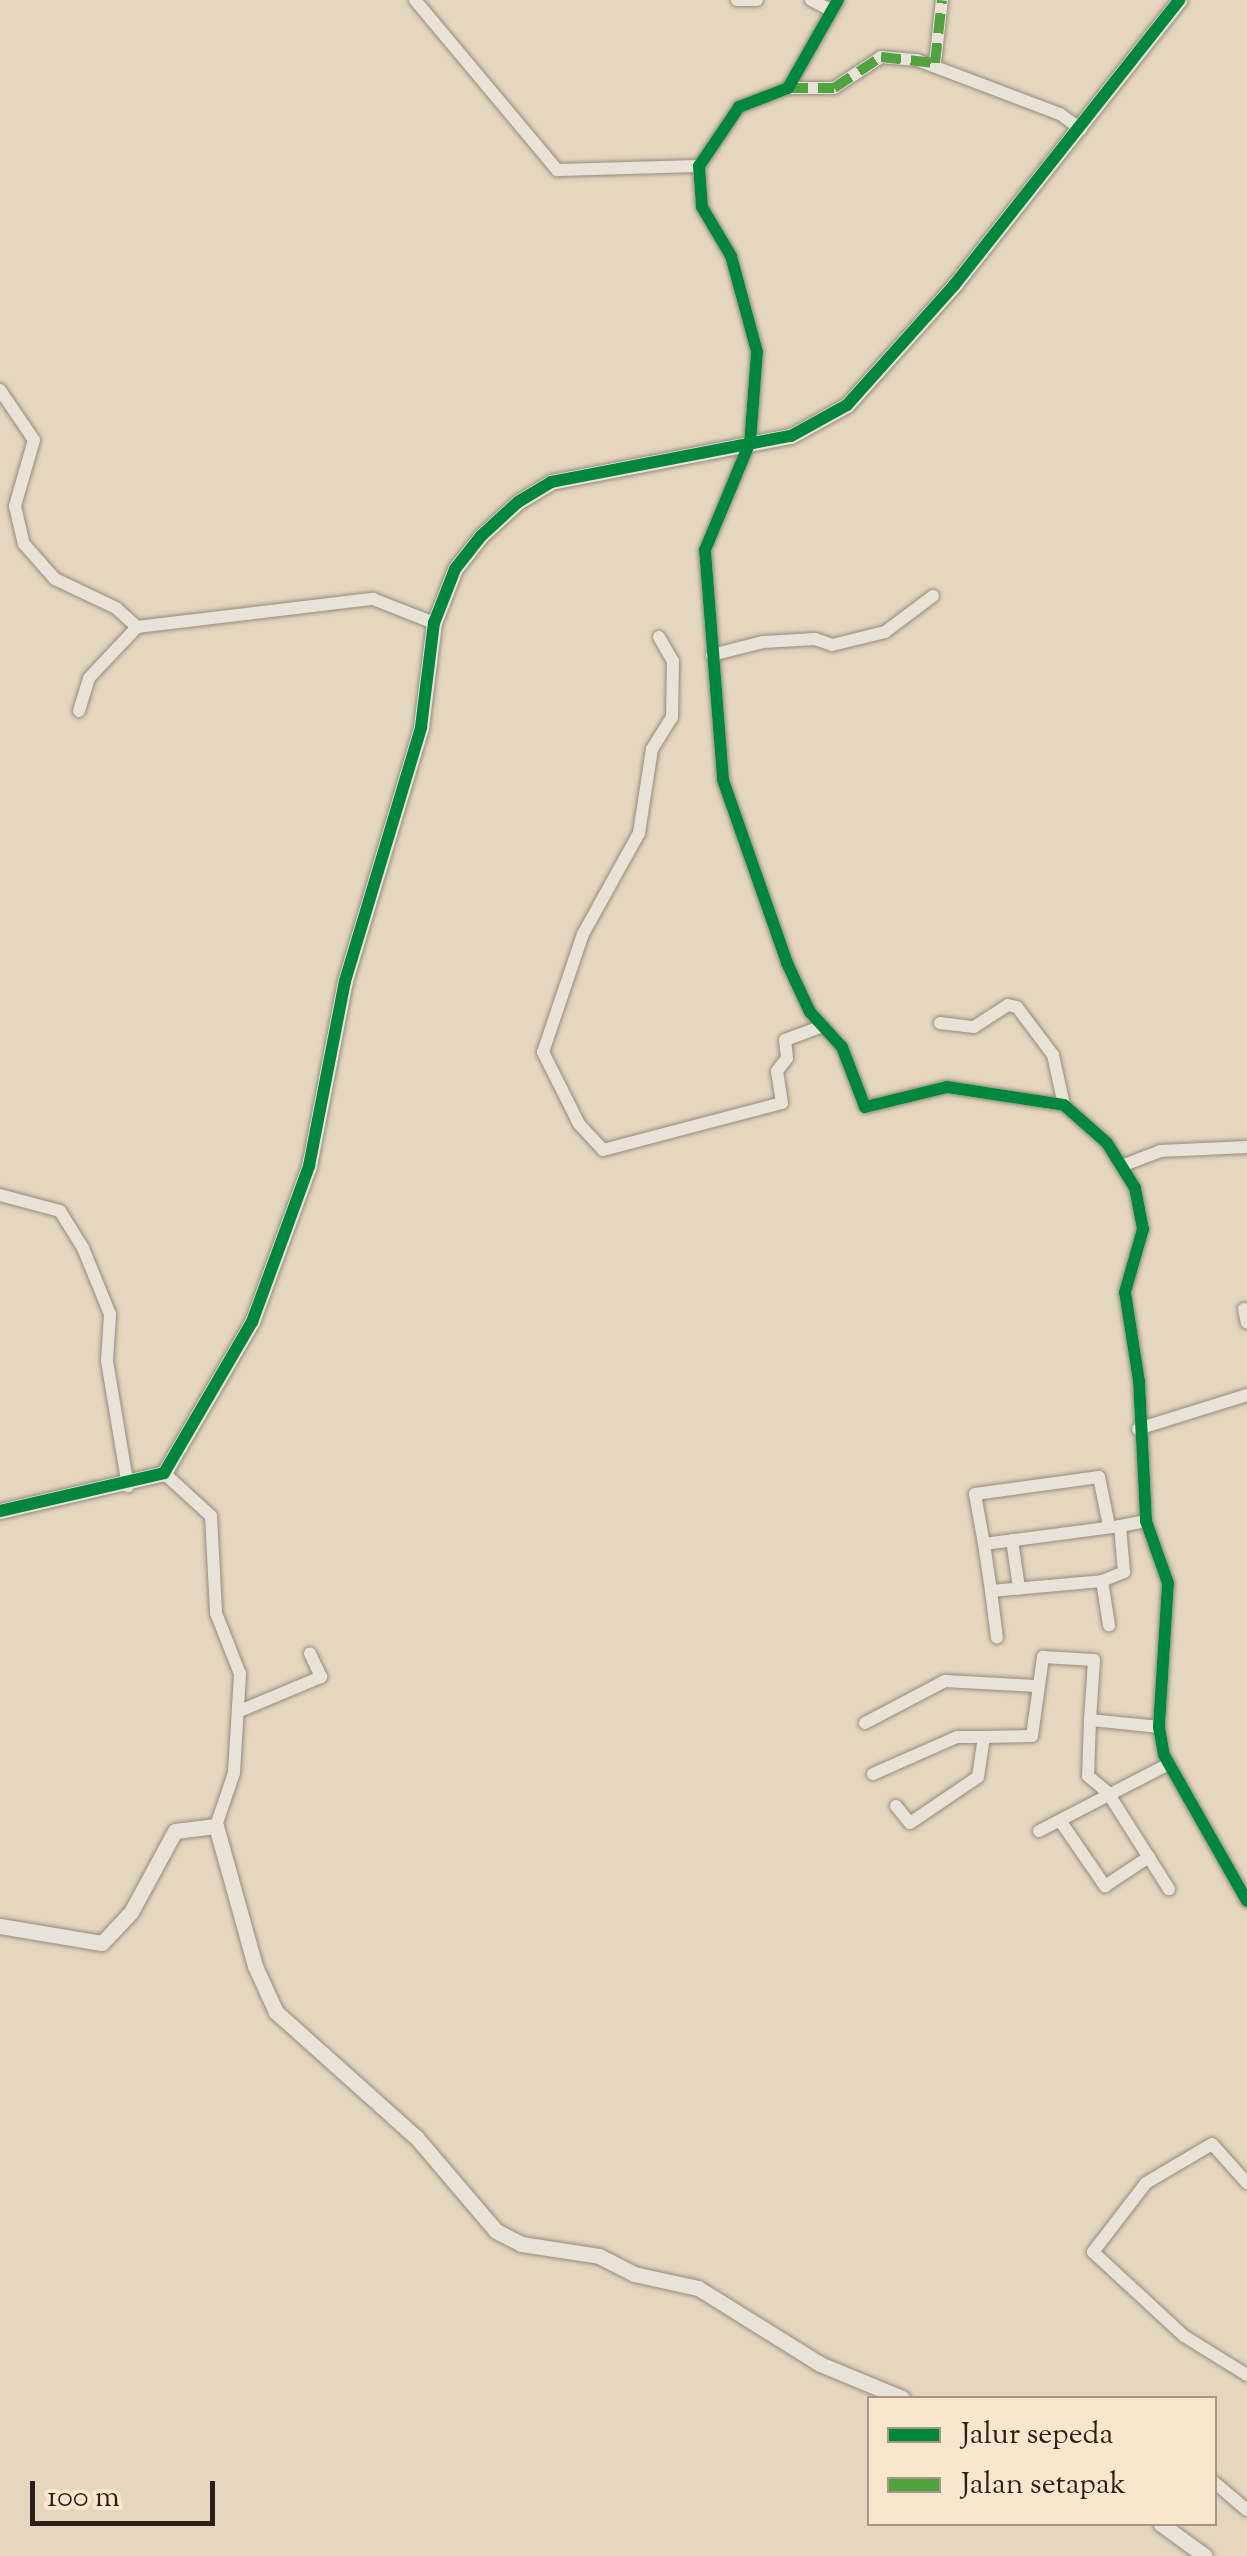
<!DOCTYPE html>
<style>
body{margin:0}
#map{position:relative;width:1247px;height:2556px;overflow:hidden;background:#e5d6bf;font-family:"Sorts Mill Goudy",serif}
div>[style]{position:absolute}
.roads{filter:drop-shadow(0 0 2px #958b7e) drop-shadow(0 0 2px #958b7e)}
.minor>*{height:12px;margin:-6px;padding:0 6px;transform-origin:6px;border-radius:6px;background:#e9e2d6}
.tertiary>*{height:15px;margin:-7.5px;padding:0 7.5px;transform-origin:7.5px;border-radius:7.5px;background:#e9e2d6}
.quiet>*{height:10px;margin-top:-5px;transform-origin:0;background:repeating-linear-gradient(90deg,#51a240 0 20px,transparent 0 30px)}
.cycleway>*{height:12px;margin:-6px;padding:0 6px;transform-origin:6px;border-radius:6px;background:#00873e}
span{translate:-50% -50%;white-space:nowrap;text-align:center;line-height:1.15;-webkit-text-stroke:8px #f8e7cc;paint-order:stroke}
.legend{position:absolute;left:867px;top:2396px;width:350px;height:130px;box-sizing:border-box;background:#f8e7cc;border:2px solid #a69784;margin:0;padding:12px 18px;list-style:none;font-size:30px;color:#2c1f17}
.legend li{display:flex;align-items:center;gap:20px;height:50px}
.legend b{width:50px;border:2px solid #a69784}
.scale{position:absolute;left:30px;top:2481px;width:185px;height:45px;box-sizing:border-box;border:5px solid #2c1f17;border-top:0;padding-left:12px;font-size:30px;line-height:35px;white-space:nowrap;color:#2c1f17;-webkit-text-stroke:8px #f8e7cc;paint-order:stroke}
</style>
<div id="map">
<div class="roads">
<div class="minor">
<div style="left:415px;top:0;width:222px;rotate:50.1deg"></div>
<div style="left:557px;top:170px;width:142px;rotate:-1.6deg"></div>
<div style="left:737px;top:0;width:20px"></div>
<div style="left:811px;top:0;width:22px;rotate:27deg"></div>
<div style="left:838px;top:0;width:101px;rotate:119.6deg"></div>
<div style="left:788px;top:88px;width:53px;rotate:158.8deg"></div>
<div style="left:739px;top:107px;width:71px;rotate:124.1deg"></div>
<div style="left:699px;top:166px;width:41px;rotate:85.8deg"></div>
<div style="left:702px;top:207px;width:57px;rotate:59.4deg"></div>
<div style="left:731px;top:256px;width:99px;rotate:74.8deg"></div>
<div style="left:757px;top:352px;width:90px;rotate:94.4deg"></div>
<div style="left:750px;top:442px;width:117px;rotate:112.6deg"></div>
<div style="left:705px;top:550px;width:231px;rotate:85.5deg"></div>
<div style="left:723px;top:780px;width:194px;rotate:70.7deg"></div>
<div style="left:787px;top:963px;width:54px;rotate:64.9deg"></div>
<div style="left:810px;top:1012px;width:47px;rotate:47.6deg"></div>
<div style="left:842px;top:1047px;width:64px;rotate:69deg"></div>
<div style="left:865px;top:1107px;width:84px;rotate:-13.7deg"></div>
<div style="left:947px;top:1087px;width:118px;rotate:8.7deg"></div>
<div style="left:1064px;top:1105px;width:57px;rotate:41.5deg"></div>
<div style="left:1107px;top:1143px;width:53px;rotate:58.1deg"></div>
<div style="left:1135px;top:1188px;width:42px;rotate:79deg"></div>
<div style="left:1143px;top:1229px;width:66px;rotate:105.9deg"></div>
<div style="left:1125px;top:1292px;width:90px;rotate:81.1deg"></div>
<div style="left:1139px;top:1381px;width:140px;rotate:87.1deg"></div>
<div style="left:1146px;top:1521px;width:66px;rotate:70.5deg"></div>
<div style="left:1168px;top:1583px;width:144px;rotate:93.6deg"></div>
<div style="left:1159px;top:1727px;width:28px;rotate:80deg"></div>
<div style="left:1164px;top:1755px;width:168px;rotate:60.4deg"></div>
<div style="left:935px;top:63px;width:63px;rotate:-83.7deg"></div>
<div style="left:788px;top:88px;width:46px"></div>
<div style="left:834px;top:88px;width:56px;rotate:-33.4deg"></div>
<div style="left:881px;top:57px;width:36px;rotate:5deg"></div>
<div style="left:917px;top:60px;width:153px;rotate:20.7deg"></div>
<div style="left:1060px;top:114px;width:26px;rotate:36deg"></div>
<div style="left:0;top:390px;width:60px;rotate:55.8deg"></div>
<div style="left:34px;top:440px;width:69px;rotate:106.1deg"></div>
<div style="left:15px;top:506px;width:39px;rotate:77deg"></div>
<div style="left:24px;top:544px;width:47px;rotate:48.5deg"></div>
<div style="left:55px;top:579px;width:68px;rotate:25.4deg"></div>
<div style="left:116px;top:608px;width:28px;rotate:42deg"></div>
<div style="left:137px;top:627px;width:238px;rotate:-6.8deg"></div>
<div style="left:373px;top:599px;width:66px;rotate:21.5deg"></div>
<div style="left:659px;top:637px;width:28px;rotate:60deg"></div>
<div style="left:673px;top:661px;width:56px;rotate:91deg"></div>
<div style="left:672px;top:717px;width:38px;rotate:122deg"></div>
<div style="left:652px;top:749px;width:85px;rotate:98.8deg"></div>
<div style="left:639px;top:833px;width:115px;rotate:119deg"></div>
<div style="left:583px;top:934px;width:125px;rotate:108.7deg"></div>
<div style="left:543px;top:1052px;width:80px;rotate:63.4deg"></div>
<div style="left:579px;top:1124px;width:35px;rotate:47deg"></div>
<div style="left:603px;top:1150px;width:185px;rotate:-14.7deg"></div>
<div style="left:782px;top:1103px;width:32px;rotate:-99deg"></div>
<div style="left:777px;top:1071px;width:16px;rotate:-52deg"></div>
<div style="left:787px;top:1058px;width:18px;rotate:-96deg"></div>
<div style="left:785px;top:1040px;width:40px;rotate:-20.2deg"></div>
<div style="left:712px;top:655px;width:53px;rotate:-14.3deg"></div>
<div style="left:763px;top:642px;width:52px;rotate:-3.3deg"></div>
<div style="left:815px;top:639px;width:18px;rotate:19deg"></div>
<div style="left:832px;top:645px;width:55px;rotate:-13.8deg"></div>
<div style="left:885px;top:632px;width:60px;rotate:-36.9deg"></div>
<div style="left:79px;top:711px;width:34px;rotate:-73deg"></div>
<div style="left:89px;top:678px;width:70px;rotate:-46.7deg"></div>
<div style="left:940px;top:1023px;width:34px;rotate:7deg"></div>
<div style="left:974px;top:1027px;width:40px;rotate:-32.9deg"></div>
<div style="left:1008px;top:1005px;width:9px;rotate:13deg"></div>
<div style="left:1017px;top:1007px;width:60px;rotate:53.1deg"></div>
<div style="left:1053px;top:1055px;width:51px;rotate:77.6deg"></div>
<div style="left:1124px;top:1165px;width:39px;rotate:-21deg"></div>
<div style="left:1160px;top:1151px;width:87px;rotate:-2.6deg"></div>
<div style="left:0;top:1195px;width:62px;rotate:14.9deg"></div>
<div style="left:60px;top:1211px;width:44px;rotate:58.1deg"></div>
<div style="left:83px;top:1248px;width:71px;rotate:67.8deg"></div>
<div style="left:110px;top:1314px;width:47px;rotate:93.7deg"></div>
<div style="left:107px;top:1361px;width:127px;rotate:80.5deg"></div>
<div style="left:1244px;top:1309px;width:14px;rotate:78deg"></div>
<div style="left:1138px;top:1429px;width:114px;rotate:-17.3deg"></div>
<div style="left:164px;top:1473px;width:64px;rotate:42.5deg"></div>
<div style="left:211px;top:1516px;width:97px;rotate:87deg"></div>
<div style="left:216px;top:1613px;width:66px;rotate:68.5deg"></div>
<div style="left:240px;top:1674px;width:99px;rotate:93.5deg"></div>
<div style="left:234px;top:1773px;width:56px;rotate:108.8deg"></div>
<div style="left:1109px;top:1526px;width:50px;rotate:-101.5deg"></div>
<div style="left:1099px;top:1477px;width:125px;rotate:172.2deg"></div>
<div style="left:975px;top:1494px;width:51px;rotate:79.8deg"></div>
<div style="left:984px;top:1544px;width:137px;rotate:-7.5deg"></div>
<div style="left:1120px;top:1526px;width:26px;rotate:-11deg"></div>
<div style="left:1012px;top:1540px;width:49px;rotate:81.7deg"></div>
<div style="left:984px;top:1544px;width:48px;rotate:81.5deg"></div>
<div style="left:991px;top:1591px;width:111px;rotate:-5.1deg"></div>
<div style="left:1102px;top:1581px;width:24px;rotate:-22deg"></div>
<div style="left:1124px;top:1572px;width:46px;rotate:-95deg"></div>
<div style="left:1102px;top:1581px;width:45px;rotate:81deg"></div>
<div style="left:991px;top:1591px;width:47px;rotate:82.7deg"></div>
<div style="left:242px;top:1710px;width:86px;rotate:-22.7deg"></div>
<div style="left:321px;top:1677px;width:26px;rotate:-115deg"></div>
<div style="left:1090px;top:1720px;width:56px;rotate:92deg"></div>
<div style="left:1088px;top:1776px;width:26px;rotate:40deg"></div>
<div style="left:1108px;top:1793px;width:114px;rotate:57.6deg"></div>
<div style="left:865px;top:1723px;width:90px;rotate:-27.7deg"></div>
<div style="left:945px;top:1681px;width:91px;rotate:3.1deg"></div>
<div style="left:873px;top:1774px;width:92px;rotate:-23.8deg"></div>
<div style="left:957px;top:1737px;width:27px"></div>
<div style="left:896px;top:1806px;width:22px;rotate:51deg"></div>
<div style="left:910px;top:1823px;width:82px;rotate:-34.1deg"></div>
<div style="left:978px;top:1777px;width:40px;rotate:-81.5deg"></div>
<div style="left:984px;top:1737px;width:48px;rotate:-1.2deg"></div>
<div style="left:1032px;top:1736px;width:80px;rotate:-82.1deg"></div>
<div style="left:1043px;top:1657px;width:51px;rotate:3.4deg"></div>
<div style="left:1094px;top:1660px;width:60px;rotate:93.8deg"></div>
<div style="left:1090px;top:1720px;width:69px;rotate:5.8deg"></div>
<div style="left:1061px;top:1822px;width:78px;rotate:55.5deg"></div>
<div style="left:1105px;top:1886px;width:53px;rotate:-33.4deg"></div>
<div style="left:1039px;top:1831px;width:144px;rotate:-27.3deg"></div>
<div style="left:1247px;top:2183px;width:52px;rotate:-131.9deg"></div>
<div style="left:1212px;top:2144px;width:77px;rotate:149.4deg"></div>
<div style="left:1146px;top:2183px;width:87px;rotate:127.5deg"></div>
<div style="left:1093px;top:2252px;width:124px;rotate:42.7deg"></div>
<div style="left:1184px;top:2336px;width:74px;rotate:31.8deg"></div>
<div style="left:1214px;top:2482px;width:43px;rotate:40.3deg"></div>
</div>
<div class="tertiary">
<div style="left:0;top:1511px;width:168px;rotate:-13deg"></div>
<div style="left:164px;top:1473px;width:175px;rotate:-59.8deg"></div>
<div style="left:252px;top:1322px;width:166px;rotate:-69.9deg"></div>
<div style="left:309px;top:1166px;width:188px;rotate:-79deg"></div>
<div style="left:345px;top:981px;width:265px;rotate:-73.3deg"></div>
<div style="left:421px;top:727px;width:105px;rotate:-82.9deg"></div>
<div style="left:434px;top:623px;width:58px;rotate:-68.7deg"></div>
<div style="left:455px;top:569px;width:42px;rotate:-51.8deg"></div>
<div style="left:481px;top:536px;width:50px;rotate:-42.6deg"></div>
<div style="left:518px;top:502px;width:39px;rotate:-31deg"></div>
<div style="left:551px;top:482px;width:244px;rotate:-10.9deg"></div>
<div style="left:791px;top:436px;width:64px;rotate:-29deg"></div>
<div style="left:847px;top:405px;width:162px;rotate:-48.2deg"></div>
<div style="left:955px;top:284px;width:362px;rotate:-51.7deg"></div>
<div style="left:0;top:1926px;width:103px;rotate:9.5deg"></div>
<div style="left:102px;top:1943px;width:42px;rotate:-46.9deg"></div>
<div style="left:131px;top:1912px;width:92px;rotate:-61.5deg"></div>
<div style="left:175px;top:1831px;width:41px;rotate:-7deg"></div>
<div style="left:216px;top:1826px;width:145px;rotate:74.4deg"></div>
<div style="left:255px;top:1966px;width:51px;rotate:65.5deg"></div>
<div style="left:276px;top:2012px;width:188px;rotate:41.8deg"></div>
<div style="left:416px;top:2137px;width:123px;rotate:49.6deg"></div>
<div style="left:496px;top:2231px;width:28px;rotate:27deg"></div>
<div style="left:521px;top:2244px;width:79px;rotate:8.7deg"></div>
<div style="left:599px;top:2256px;width:39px;rotate:27deg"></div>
<div style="left:634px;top:2274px;width:66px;rotate:12.3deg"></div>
<div style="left:698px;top:2288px;width:144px;rotate:31.9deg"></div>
<div style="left:820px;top:2364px;width:89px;rotate:22.5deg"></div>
<div style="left:1161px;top:2524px;width:54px;rotate:36deg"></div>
</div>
</div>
<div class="quiet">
<div style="left:788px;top:88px;width:46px"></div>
<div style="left:834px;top:88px;width:56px;rotate:-33.4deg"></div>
<div style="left:881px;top:57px;width:54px;rotate:6.3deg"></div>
<div style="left:935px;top:63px;width:63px;rotate:-83.7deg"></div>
</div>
<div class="cycleway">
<div style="left:838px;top:0;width:101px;rotate:119.6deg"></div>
<div style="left:788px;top:88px;width:53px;rotate:158.8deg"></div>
<div style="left:739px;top:107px;width:71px;rotate:124.1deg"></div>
<div style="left:699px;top:166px;width:41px;rotate:85.8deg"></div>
<div style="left:702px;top:207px;width:57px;rotate:59.4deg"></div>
<div style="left:731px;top:256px;width:99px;rotate:74.8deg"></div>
<div style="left:757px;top:352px;width:90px;rotate:94.4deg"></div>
<div style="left:750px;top:442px;width:117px;rotate:112.6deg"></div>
<div style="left:705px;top:550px;width:231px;rotate:85.5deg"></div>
<div style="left:723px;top:780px;width:194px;rotate:70.7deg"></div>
<div style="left:787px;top:963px;width:54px;rotate:64.9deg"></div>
<div style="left:810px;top:1012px;width:47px;rotate:47.6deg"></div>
<div style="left:842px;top:1047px;width:64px;rotate:69deg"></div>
<div style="left:865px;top:1107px;width:84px;rotate:-13.7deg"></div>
<div style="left:947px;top:1087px;width:118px;rotate:8.7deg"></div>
<div style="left:1064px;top:1105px;width:57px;rotate:41.5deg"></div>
<div style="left:1107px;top:1143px;width:53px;rotate:58.1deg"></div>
<div style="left:1135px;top:1188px;width:42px;rotate:79deg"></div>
<div style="left:1143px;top:1229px;width:66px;rotate:105.9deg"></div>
<div style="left:1125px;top:1292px;width:90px;rotate:81.1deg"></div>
<div style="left:1139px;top:1381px;width:140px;rotate:87.1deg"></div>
<div style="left:1146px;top:1521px;width:66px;rotate:70.5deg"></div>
<div style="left:1168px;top:1583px;width:144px;rotate:93.6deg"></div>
<div style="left:1159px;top:1727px;width:28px;rotate:80deg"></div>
<div style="left:1164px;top:1755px;width:168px;rotate:60.4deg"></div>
<div style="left:0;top:1511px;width:168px;rotate:-13deg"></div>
<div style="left:164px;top:1473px;width:175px;rotate:-59.8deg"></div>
<div style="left:252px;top:1322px;width:166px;rotate:-69.9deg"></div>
<div style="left:309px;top:1166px;width:188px;rotate:-79deg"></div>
<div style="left:345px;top:981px;width:265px;rotate:-73.3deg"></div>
<div style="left:421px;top:727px;width:105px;rotate:-82.9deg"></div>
<div style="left:434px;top:623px;width:58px;rotate:-68.7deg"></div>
<div style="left:455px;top:569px;width:42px;rotate:-51.8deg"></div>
<div style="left:481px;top:536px;width:50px;rotate:-42.6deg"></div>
<div style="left:518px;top:502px;width:39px;rotate:-31deg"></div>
<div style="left:551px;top:482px;width:244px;rotate:-10.9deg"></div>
<div style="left:791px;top:436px;width:64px;rotate:-29deg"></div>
<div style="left:847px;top:405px;width:162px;rotate:-48.2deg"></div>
<div style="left:955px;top:284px;width:362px;rotate:-51.7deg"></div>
</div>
<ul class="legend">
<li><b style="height:12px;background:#00873e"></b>Jalur sepeda</li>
<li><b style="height:12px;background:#51a240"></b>Jalan setapak</li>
</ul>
<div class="scale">100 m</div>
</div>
